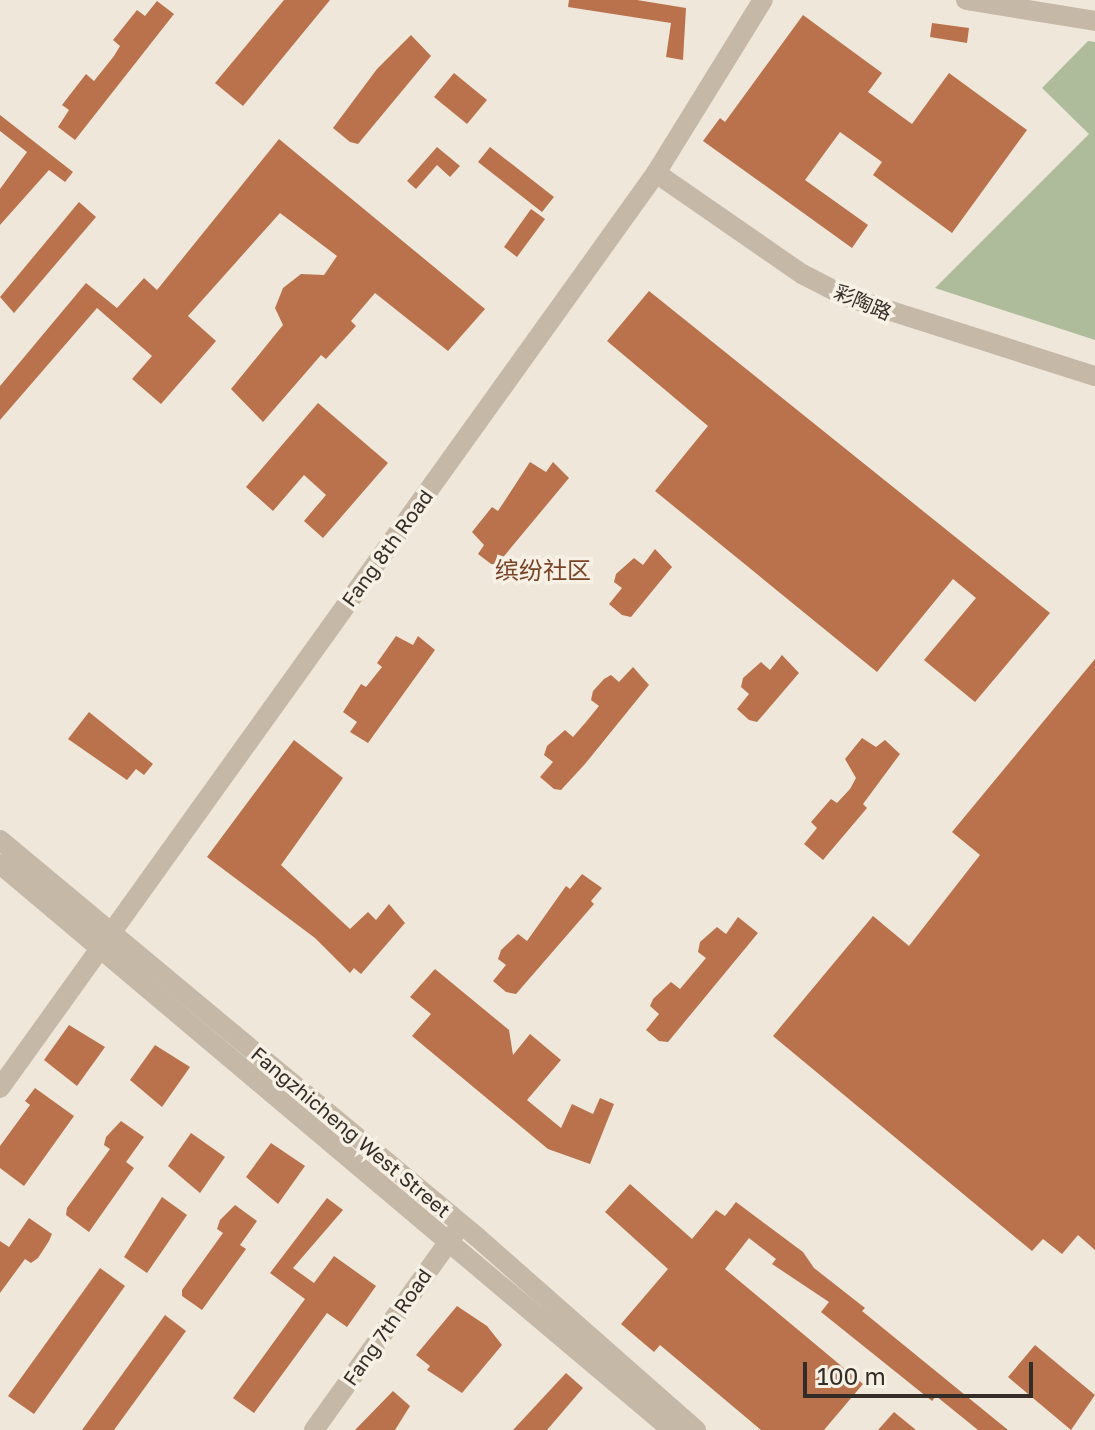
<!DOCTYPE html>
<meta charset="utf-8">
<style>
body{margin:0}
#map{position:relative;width:1095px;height:1430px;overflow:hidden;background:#efe7da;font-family:"Golos Text","Noto Sans SC",sans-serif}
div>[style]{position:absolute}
.green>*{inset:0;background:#aebc9b}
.building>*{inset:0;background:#ba724c}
.tertiary>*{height:20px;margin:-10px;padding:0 10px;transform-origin:10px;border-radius:10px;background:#c5b8a7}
span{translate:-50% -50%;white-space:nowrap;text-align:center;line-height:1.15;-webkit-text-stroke:7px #f7f1e5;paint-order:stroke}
.street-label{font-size:20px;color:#332c27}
.quarter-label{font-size:24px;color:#7a4427}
.scale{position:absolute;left:803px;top:1362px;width:230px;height:36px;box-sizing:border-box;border:4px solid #332c27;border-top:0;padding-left:10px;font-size:24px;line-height:28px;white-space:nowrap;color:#332c27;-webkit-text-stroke:6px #f7f1e5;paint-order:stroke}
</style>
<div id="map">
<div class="green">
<div style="clip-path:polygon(1088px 41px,1095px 42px,1095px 340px,935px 288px,1089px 134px,1042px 88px)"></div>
</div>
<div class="building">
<div style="clip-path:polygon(284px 0,330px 0,243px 106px,215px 83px)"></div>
<div style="clip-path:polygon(569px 0,637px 0,686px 8px,683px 60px,666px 57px,671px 23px,568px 7px)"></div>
<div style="clip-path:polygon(157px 1px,174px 14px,75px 140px,58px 127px,69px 110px,62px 105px,86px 74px,94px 81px,114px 56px,120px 46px,113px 40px,137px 10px,145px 16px)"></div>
<div style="clip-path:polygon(803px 15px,882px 73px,868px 92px,912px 124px,949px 73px,1027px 130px,952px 233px,873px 175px,882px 162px,840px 132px,805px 180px,868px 225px,852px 248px,703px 141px,720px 118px,725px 122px)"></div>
<div style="clip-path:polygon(932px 23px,969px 28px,967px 43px,930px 37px)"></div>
<div style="clip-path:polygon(411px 35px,431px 56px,358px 144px,350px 142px,333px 128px,377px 69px)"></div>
<div style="clip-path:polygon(454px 73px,487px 100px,467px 124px,434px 97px)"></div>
<div style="clip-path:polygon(0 115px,73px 172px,65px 182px,49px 170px,0 225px,0 189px,27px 152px,0 131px)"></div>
<div style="clip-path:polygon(279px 139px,485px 309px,448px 351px,375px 293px,351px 321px,356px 326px,326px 359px,321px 355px,263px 422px,231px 389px,283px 325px,275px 308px,283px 288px,301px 274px,324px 275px,337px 256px,280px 213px,188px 316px,216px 341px,161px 404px,132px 379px,152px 356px,97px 308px,0 420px,0 386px,86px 283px,117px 308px,144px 278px,157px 290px)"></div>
<div style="clip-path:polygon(437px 147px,460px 166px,450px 177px,437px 165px,416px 189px,407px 181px)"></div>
<div style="clip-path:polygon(490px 147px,554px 197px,542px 212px,478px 162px)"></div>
<div style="clip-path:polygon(79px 202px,96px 217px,14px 313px,0 297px)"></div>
<div style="clip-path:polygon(531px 209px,545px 219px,517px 257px,504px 247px)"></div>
<div style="clip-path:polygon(649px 291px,1050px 613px,975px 702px,924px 660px,976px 598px,953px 579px,877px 672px,655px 491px,708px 426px,607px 341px)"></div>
<div style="clip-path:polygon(318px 403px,388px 463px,323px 538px,304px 521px,326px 495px,304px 475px,273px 511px,246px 487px)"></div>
<div style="clip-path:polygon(530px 462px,546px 472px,553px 462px,569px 478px,495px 567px,478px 554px,484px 545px,472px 532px,492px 507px,498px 511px)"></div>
<div style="clip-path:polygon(655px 549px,672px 567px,631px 617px,622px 615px,609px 604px,622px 588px,614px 582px,616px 574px,634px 558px,643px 565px)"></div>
<div style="clip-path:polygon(396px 636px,413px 645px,418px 636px,435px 650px,368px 743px,350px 732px,357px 722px,343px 712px,361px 684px,366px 687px,382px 667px,377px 663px)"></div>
<div style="clip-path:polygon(782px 655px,799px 673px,757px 722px,749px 720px,737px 709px,749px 694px,741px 687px,743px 678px,761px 662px,770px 670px)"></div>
<div style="clip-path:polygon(1095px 659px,1095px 1250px,1078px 1235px,1062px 1254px,1043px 1239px,1032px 1251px,773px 1036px,873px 916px,909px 946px,980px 855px,952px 832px)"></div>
<div style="clip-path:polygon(633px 667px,649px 685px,585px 764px,561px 790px,554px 789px,540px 777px,553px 762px,544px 755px,547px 746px,565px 730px,573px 737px,586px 722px,599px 706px,591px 700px,593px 691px,604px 679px,611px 675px,619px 682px)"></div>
<div style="clip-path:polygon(89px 712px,153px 764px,144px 775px,136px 769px,127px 780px,68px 739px)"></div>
<div style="clip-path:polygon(862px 738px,876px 747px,885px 740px,900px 754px,863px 804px,867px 808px,823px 860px,804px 844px,817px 828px,811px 822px,831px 799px,837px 803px,850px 789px,856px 778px,845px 759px)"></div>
<div style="clip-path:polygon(294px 740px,343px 778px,281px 865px,350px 929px,368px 912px,376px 920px,389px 904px,405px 923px,361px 974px,354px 968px,350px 973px,315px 938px,207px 857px)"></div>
<div style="clip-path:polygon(582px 874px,602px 888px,591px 901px,594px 904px,516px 994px,506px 992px,493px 981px,506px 965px,498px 959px,501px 950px,518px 934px,527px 941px,566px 886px,570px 889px)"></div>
<div style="clip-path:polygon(738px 917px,758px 933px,668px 1042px,659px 1041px,646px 1030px,659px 1014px,650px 1006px,653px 999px,671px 982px,680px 989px,706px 958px,698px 952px,700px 942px,717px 927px,726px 934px)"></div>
<div style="clip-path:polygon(435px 969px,509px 1030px,513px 1055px,530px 1034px,561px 1060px,527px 1100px,561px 1128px,572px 1104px,593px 1114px,600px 1098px,614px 1104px,590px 1164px,548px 1149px,412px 1036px,431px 1014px,410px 997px)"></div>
<div style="clip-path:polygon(69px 1025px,105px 1047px,77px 1086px,44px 1060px)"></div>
<div style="clip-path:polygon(155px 1045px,190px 1067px,162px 1107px,130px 1080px)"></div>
<div style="clip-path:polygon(35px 1088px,74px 1116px,24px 1186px,0 1168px,0 1146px,30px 1105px,25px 1101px)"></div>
<div style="clip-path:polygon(121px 1121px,144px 1137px,126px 1162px,134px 1168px,89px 1232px,66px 1215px,67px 1208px,110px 1149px,104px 1145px,106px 1137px)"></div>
<div style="clip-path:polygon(191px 1133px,225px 1157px,200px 1193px,168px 1166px)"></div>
<div style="clip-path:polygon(271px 1143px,305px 1166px,278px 1204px,246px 1177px)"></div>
<div style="clip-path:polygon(630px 1184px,692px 1239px,716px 1210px,725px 1216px,736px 1202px,803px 1252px,814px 1268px,865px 1308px,862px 1311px,1008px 1430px,978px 1430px,936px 1396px,932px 1401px,821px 1312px,829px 1302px,772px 1264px,776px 1259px,749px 1238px,725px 1269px,863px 1384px,824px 1430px,761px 1430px,660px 1345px,654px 1352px,621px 1324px,668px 1269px,605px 1212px)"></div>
<div style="clip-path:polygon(162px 1197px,187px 1215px,147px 1273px,124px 1257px)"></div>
<div style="clip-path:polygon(327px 1198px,343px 1210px,293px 1268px,314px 1283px,334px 1256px,376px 1286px,347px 1327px,327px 1313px,254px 1413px,233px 1398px,305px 1299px,270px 1273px)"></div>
<div style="clip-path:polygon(235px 1205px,257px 1221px,240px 1245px,246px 1249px,202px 1310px,182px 1296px,182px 1290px,223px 1233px,217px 1229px,220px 1220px)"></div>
<div style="clip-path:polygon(29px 1218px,52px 1234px,49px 1241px,38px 1258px,31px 1263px,25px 1259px,0 1293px,0 1241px,9px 1247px)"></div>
<div style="clip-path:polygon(100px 1268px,125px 1286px,34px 1414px,8px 1396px)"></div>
<div style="clip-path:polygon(457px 1306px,487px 1326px,502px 1345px,462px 1393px,427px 1370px,430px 1366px,416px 1355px)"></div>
<div style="clip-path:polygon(165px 1315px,186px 1331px,114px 1430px,82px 1430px)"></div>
<div style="clip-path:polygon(1035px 1345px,1095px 1395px,1071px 1430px,1008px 1377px)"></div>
<div style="clip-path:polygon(566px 1373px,583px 1388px,547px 1430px,513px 1430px)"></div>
<div style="clip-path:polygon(393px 1391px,410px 1406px,395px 1430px,355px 1430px)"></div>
<div style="clip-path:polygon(894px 1412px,916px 1430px,878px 1430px)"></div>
</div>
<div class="tertiary">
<div style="left:966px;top:0;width:131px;rotate:9.2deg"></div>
<div style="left:656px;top:173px;width:178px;rotate:34.7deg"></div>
<div style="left:802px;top:274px;width:51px;rotate:27.1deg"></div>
<div style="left:847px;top:297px;width:260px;rotate:17.7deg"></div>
<div style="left:0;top:840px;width:621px;rotate:39.77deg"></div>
<div style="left:477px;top:1237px;width:292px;rotate:41.4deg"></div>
<div style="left:0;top:864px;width:879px;rotate:40.11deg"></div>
<div style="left:0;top:1088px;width:1126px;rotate:-54.36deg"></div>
<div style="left:656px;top:173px;width:203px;rotate:-58.3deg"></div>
<div style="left:314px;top:1430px;width:247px;rotate:-54.4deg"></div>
</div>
<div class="street-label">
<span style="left:863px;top:302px;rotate:23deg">彩陶路</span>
<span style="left:387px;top:548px;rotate:-54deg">Fang 8th Road</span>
<span style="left:351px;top:1132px;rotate:40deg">Fangzhicheng West Street</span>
<span style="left:387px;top:1327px;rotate:-55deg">Fang 7th Road</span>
</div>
<div class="quarter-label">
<span style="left:543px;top:570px">缤纷社区</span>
</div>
<div class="scale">100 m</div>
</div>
